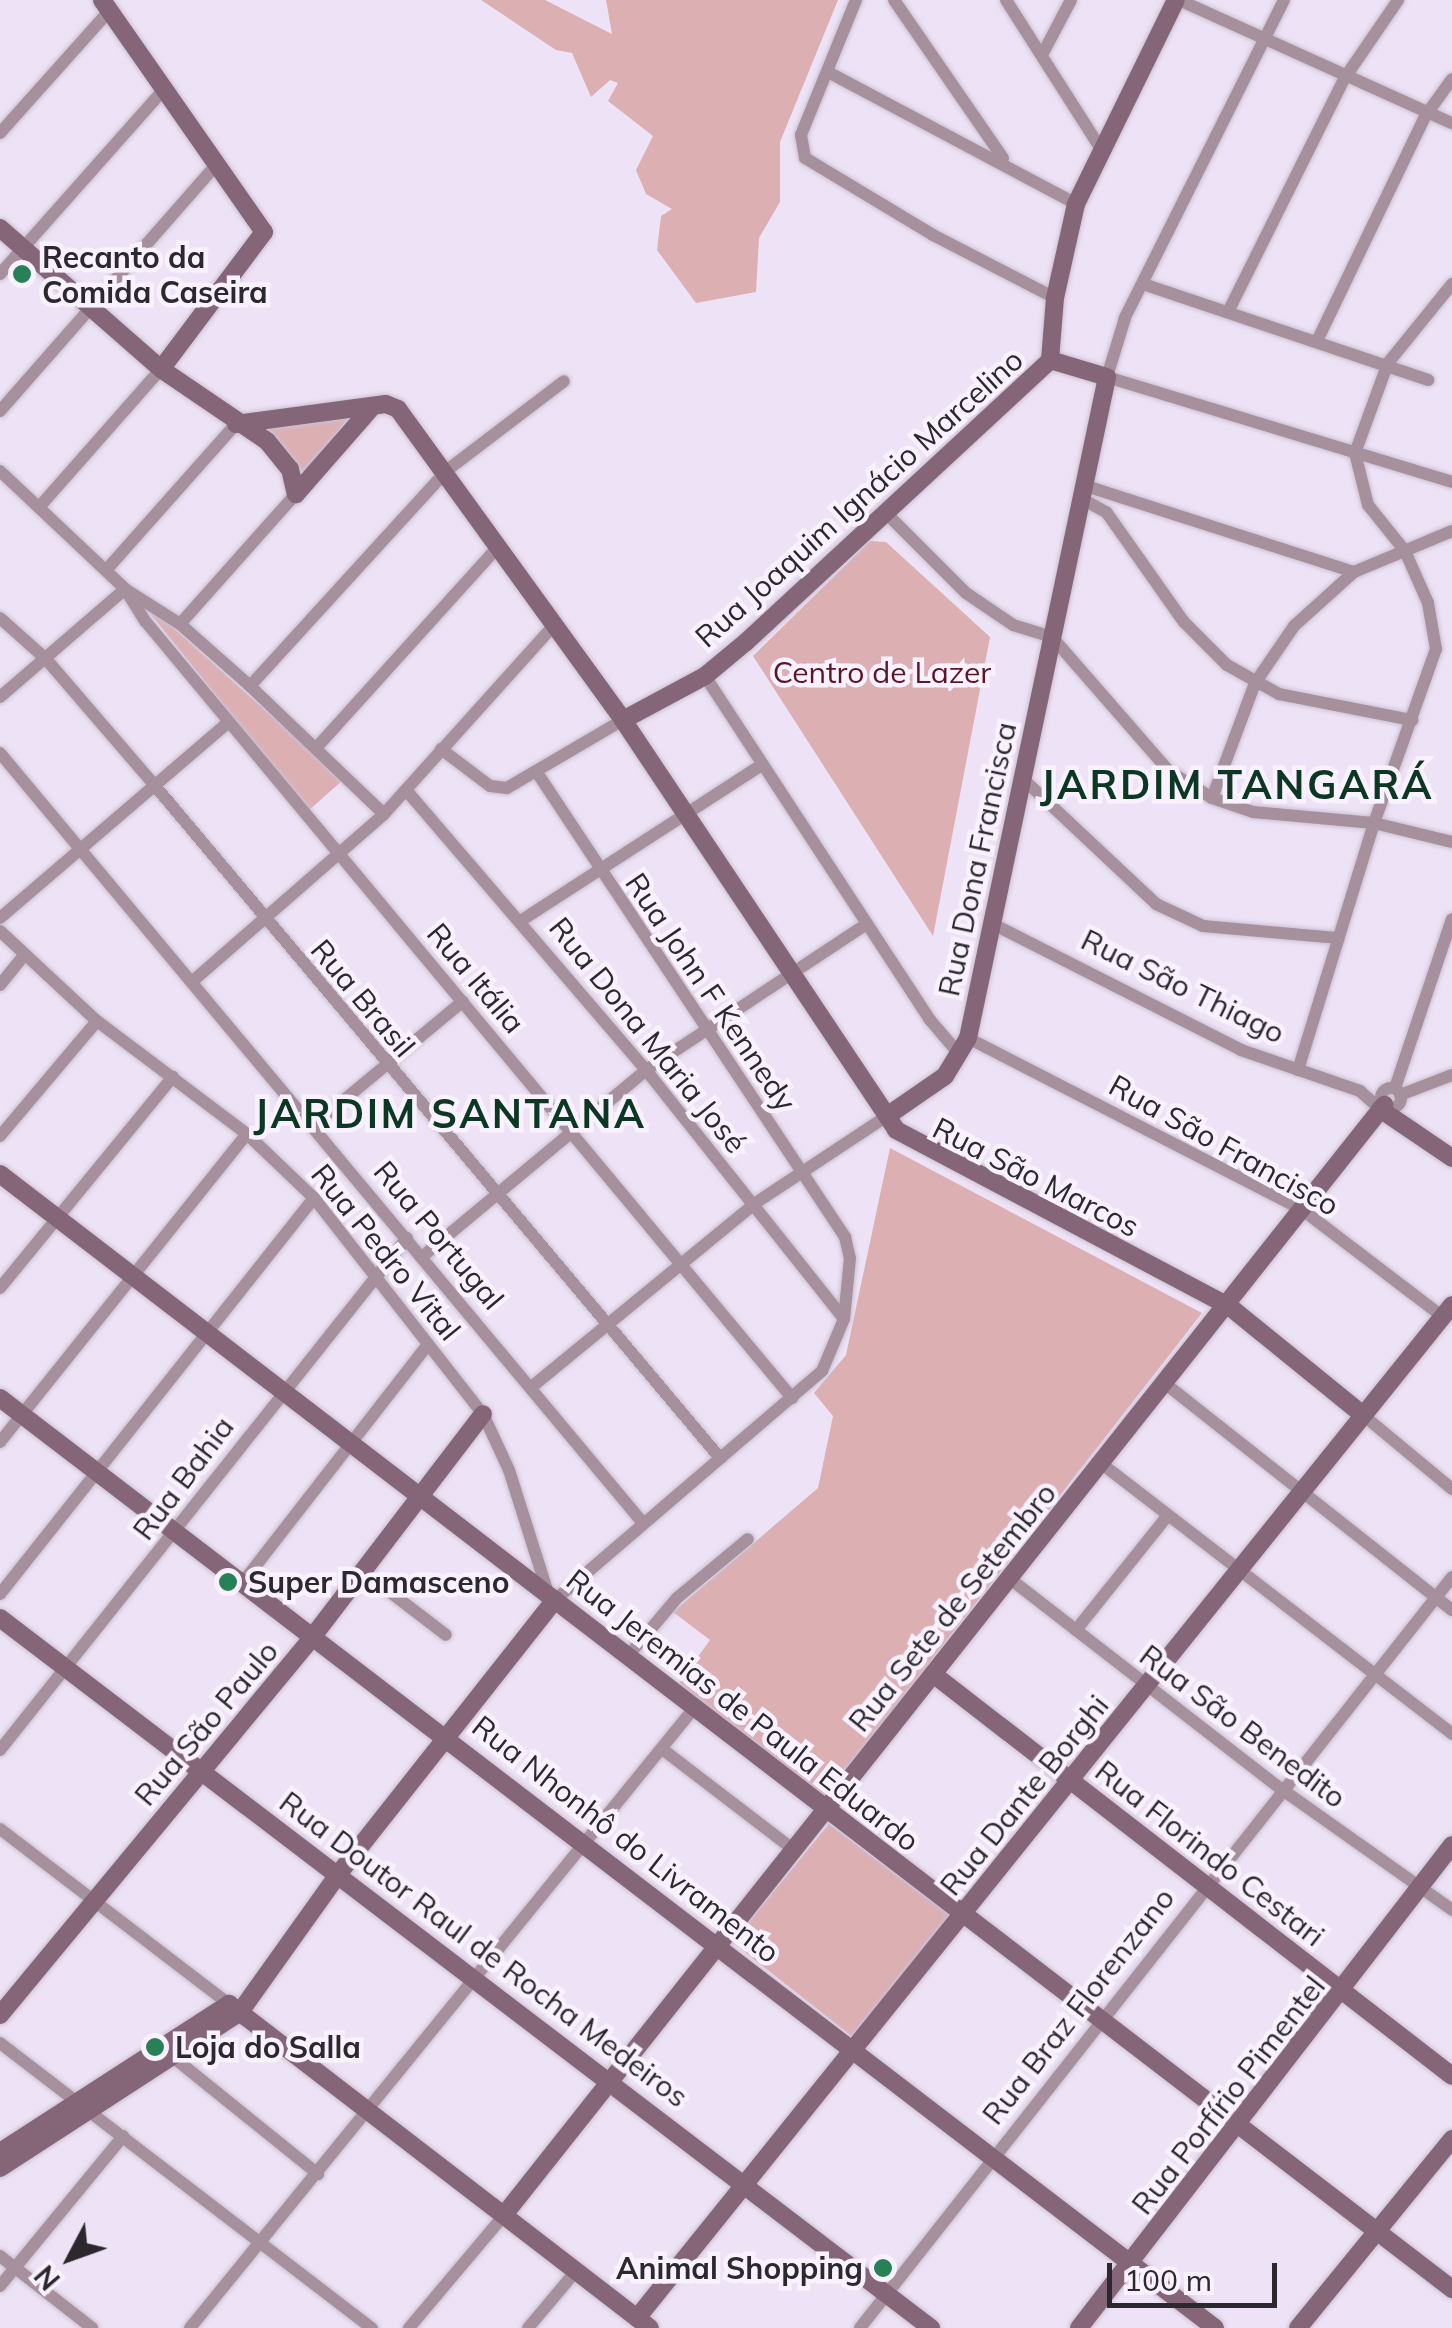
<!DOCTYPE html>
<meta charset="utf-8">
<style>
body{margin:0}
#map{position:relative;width:1452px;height:2328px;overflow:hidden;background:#eee3f6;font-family:Mulish,sans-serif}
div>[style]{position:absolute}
.green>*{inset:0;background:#dcafb3}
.roads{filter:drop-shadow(0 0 2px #cbc1d2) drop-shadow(0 0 2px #cbc1d2)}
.street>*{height:12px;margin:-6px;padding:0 6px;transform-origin:6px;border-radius:6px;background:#a6909d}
.street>.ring{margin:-6px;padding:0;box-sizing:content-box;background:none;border:12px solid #a6909d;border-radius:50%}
.secondary>*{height:18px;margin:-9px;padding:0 9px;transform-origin:9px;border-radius:9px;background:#856679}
.dots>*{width:28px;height:28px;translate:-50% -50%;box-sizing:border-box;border:5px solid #f9f2fe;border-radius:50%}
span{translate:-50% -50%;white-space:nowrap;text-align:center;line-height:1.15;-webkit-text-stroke:9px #f9f2fe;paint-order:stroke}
.poi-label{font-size:30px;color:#2c282f;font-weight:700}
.left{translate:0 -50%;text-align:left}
.right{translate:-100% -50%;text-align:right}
.street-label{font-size:30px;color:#2c282f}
.park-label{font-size:30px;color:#5b1525}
.district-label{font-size:40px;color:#0c3722;font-weight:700;letter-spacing:2.5px}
.north{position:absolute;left:20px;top:2208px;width:100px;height:100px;-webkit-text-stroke:8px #f9f2fe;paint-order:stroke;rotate:229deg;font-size:28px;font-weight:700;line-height:40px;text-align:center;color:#2c282f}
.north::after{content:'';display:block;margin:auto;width:35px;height:45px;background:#2c282f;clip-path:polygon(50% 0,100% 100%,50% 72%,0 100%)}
.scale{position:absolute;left:1107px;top:2263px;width:170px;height:45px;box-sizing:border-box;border:5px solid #2c282f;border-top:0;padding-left:12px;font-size:30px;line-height:35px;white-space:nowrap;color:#2c282f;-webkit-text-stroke:8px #f9f2fe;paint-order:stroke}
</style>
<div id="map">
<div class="green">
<div style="clip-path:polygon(481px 0,545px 0,612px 34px,606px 0,838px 0,780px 142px,780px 202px,759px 238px,756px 292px,696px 303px,657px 250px,661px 216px,672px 209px,646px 194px,636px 170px,653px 136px,608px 101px,618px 83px,610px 80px,591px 97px,572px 53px,556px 50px)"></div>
<div style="clip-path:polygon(351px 415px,304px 473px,268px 433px,270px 426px)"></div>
<div style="clip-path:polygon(870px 541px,886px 542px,990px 637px,933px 936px,753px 656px)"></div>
<div style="clip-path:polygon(150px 613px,167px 622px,343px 780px,308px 811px)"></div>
<div style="clip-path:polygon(890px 1148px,1202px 1313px,824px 1798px,679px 1683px,710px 1640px,673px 1612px,818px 1488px,833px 1416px,814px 1393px,846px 1355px)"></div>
<div style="clip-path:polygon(829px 1824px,950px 1915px,854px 2038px,732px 1942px)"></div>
</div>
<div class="roads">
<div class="street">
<div style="left:856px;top:0;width:146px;rotate:112.2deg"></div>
<div style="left:801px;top:135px;width:23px;rotate:80deg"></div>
<div style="left:805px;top:158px;width:149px;rotate:31deg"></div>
<div style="left:933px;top:235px;width:137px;rotate:27.3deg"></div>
<div style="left:894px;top:0;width:192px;rotate:55.4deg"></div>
<div style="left:1006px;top:0;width:177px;rotate:57.5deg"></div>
<div style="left:1179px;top:0;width:299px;rotate:24.3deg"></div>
<div style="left:1284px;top:0;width:356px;rotate:116.6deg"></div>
<div style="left:1125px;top:318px;width:62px;rotate:107deg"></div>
<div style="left:1107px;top:377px;width:361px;rotate:16.9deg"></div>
<div style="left:1042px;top:55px;width:62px;rotate:-62.2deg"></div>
<div style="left:828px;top:72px;width:281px;rotate:28deg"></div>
<div style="left:0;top:133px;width:165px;rotate:-48.2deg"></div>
<div style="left:0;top:274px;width:249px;rotate:-48.4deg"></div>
<div style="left:1143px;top:284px;width:301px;rotate:18.6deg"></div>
<div style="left:1228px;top:312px;width:260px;rotate:-63.5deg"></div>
<div style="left:1344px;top:79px;width:96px;rotate:-55.6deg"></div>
<div style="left:1317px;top:341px;width:251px;rotate:-64.3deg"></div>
<div style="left:1426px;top:115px;width:44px;rotate:-54.2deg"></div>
<div style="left:0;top:411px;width:330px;rotate:-48.7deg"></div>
<div style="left:0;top:471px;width:172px;rotate:43.3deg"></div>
<div style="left:125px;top:589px;width:65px;rotate:32.5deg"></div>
<div style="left:180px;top:624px;width:94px;rotate:41.5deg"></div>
<div style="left:250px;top:686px;width:185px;rotate:43.7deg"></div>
<div style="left:1086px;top:486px;width:281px;rotate:17.8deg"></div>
<div style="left:1084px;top:500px;width:26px;rotate:29deg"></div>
<div style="left:1107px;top:513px;width:133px;rotate:54.8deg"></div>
<div style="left:1184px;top:622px;width:61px;rotate:45deg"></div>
<div style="left:1227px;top:665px;width:60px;rotate:29.1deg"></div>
<div style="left:1279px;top:694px;width:136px;rotate:11.1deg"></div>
<div style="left:41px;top:505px;width:181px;rotate:-48.6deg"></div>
<div style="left:887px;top:514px;width:112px;rotate:45deg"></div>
<div style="left:966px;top:593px;width:57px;rotate:34.2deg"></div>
<div style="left:1013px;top:625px;width:41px;rotate:17.1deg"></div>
<div style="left:1052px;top:637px;width:178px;rotate:48.9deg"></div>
<div style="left:1169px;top:771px;width:51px;rotate:32.1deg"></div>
<div style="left:1212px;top:798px;width:43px;rotate:18.9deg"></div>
<div style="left:1253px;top:812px;width:121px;rotate:5.2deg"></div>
<div style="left:1374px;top:823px;width:80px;rotate:13.7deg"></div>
<div style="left:108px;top:568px;width:193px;rotate:-48.4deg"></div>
<div style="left:125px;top:589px;width:39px;rotate:58deg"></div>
<div style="left:146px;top:622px;width:1010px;rotate:50.22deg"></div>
<div style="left:0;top:618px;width:62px;rotate:41.7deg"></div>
<div style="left:46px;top:659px;width:169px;rotate:49.3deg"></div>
<div style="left:156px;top:787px;width:877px;rotate:49.95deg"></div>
<div style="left:180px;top:624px;width:174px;rotate:-48.3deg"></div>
<div style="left:705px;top:676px;width:411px;rotate:56.8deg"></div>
<div style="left:930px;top:1020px;width:46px;rotate:49.4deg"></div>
<div style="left:250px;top:686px;width:291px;rotate:-47.6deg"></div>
<div style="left:446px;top:471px;width:148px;rotate:-37.3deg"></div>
<div style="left:0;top:697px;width:165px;rotate:-40.8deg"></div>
<div style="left:317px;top:747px;width:268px;rotate:-47.9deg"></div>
<div style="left:441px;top:749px;width:61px;rotate:37.1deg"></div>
<div style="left:490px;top:786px;width:17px;rotate:7deg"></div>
<div style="left:507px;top:788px;width:134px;rotate:-30.4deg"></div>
<div style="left:0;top:753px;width:1003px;rotate:50.14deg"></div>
<div style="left:538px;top:774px;width:556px;rotate:56.45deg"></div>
<div style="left:845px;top:1237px;width:22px;rotate:77deg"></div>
<div style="left:850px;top:1258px;width:61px;rotate:95.6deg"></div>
<div style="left:844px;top:1319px;width:56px;rotate:112.9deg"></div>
<div style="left:822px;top:1371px;width:352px;rotate:139.4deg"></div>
<div style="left:1022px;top:778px;width:184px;rotate:43.2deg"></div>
<div style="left:1156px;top:904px;width:52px;rotate:25.1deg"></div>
<div style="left:1203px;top:926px;width:136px;rotate:5.1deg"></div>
<div style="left:406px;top:790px;width:369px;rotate:49.4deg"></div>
<div style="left:646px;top:1070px;width:318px;rotate:51.5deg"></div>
<div style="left:1212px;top:798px;width:123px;rotate:-69.5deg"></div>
<div style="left:1255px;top:683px;width:69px;rotate:-55.6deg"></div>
<div style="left:1294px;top:626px;width:81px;rotate:-42deg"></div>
<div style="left:1354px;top:572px;width:106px;rotate:-22.7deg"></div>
<div style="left:0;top:918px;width:301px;rotate:-40.6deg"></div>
<div style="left:522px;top:920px;width:286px;rotate:-32.9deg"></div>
<div style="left:991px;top:923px;width:280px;rotate:26.9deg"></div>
<div style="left:1241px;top:1050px;width:126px;rotate:19deg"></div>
<div style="left:1360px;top:1091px;width:27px;rotate:42deg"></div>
<div style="left:0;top:931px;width:132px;rotate:42.9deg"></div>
<div style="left:97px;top:1021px;width:188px;rotate:37deg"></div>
<div style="left:247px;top:1134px;width:93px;rotate:43.7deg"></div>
<div style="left:314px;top:1198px;width:274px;rotate:52deg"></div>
<div style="left:483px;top:1414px;width:62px;rotate:65.1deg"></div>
<div style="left:509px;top:1470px;width:132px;rotate:72.4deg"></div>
<div style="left:194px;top:980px;width:252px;rotate:-41.1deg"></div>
<div style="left:384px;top:814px;width:253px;rotate:-48deg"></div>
<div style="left:0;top:985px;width:36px;rotate:-51deg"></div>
<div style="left:968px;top:1038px;width:378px;rotate:27.2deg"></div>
<div style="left:1304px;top:1211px;width:175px;rotate:37.3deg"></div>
<div style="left:1298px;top:1070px;width:258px;rotate:-72.9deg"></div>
<div style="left:1374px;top:823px;width:185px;rotate:-70.4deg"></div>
<div style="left:1436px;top:649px;width:47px;rotate:-99.9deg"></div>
<div style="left:1428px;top:603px;width:57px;rotate:-113.9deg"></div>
<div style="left:1405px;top:551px;width:59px;rotate:-128.8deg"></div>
<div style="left:1368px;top:505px;width:54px;rotate:-104deg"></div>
<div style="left:1355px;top:453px;width:96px;rotate:-69.9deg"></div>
<div style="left:1388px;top:363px;width:102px;rotate:-51deg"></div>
<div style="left:1395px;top:1088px;width:178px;rotate:-71.4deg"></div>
<div class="ring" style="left:1381px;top:1088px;width:8px;height:8px"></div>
<div style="left:1400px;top:1095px;width:56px;rotate:-21deg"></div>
<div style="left:315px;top:1124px;width:192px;rotate:-39.7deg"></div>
<div style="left:0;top:1136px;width:150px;rotate:-49.9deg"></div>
<div style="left:423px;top:1256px;width:290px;rotate:-39.8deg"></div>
<div style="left:646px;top:1070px;width:265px;rotate:-33.5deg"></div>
<div style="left:0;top:1288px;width:273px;rotate:-50.7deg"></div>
<div style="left:534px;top:1385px;width:285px;rotate:-39.4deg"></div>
<div style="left:754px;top:1204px;width:159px;rotate:-33.5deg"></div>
<div style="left:1167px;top:1385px;width:363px;rotate:38.3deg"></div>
<div style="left:1363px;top:1415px;width:116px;rotate:39.7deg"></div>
<div style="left:0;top:1442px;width:395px;rotate:-51.3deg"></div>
<div style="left:1102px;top:1464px;width:442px;rotate:37.6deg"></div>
<div style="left:364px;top:1572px;width:103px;rotate:37.5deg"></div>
<div style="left:1009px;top:1578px;width:343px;rotate:37.8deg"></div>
<div style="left:1280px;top:1788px;width:211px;rotate:35.3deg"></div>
<div style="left:243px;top:1582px;width:301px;rotate:-52.1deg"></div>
<div style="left:0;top:1594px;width:505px;rotate:-51.59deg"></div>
<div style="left:1076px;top:1630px;width:147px;rotate:-51.3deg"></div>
<div style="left:628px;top:1656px;width:76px;rotate:-49.8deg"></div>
<div style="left:677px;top:1598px;width:92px;rotate:-39.7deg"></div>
<div style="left:662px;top:1749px;width:166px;rotate:37.4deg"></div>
<div style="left:0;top:1750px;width:654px;rotate:-51.52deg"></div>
<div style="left:0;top:1829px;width:288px;rotate:37.4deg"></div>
<div style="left:0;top:2043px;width:469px;rotate:37.5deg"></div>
<div style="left:168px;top:2053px;width:193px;rotate:38.9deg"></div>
<div style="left:0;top:2256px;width:117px;rotate:38deg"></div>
<div style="left:0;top:2286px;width:194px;rotate:-50.6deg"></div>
<div style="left:190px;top:2328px;width:800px;rotate:-50.88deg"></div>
<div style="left:409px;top:2328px;width:148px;rotate:-49.9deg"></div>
<div style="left:528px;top:2328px;width:75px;rotate:-49.9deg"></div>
<div style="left:860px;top:2328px;width:956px;rotate:-51.75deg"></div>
</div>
<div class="secondary">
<div style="left:102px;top:0;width:283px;rotate:55.1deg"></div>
<div style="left:264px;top:232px;width:171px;rotate:126.9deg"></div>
<div style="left:0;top:228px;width:214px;rotate:41.2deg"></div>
<div style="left:161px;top:369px;width:128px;rotate:34.2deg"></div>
<div style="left:267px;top:441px;width:36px;rotate:51deg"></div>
<div style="left:290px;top:469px;width:26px;rotate:77deg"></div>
<div style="left:1050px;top:360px;width:62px;rotate:-85.4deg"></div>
<div style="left:1055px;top:298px;width:96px;rotate:-77.4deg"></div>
<div style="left:1076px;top:204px;width:227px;rotate:-63.9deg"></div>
<div style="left:236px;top:424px;width:151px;rotate:-7.6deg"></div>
<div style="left:386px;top:404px;width:13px;rotate:23deg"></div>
<div style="left:398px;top:409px;width:384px;rotate:54.1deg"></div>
<div style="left:623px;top:720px;width:493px;rotate:56.3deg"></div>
<div style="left:896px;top:1130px;width:378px;rotate:27.9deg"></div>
<div style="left:1230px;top:1307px;width:171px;rotate:39.1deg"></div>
<div style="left:296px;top:494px;width:117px;rotate:-48.8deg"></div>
<div style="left:623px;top:720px;width:93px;rotate:-28.2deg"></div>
<div style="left:705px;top:676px;width:53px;rotate:-39.7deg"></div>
<div style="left:746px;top:642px;width:415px;rotate:-42.8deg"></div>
<div style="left:1380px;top:1109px;width:87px;rotate:34.2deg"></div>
<div style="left:887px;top:1116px;width:70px;rotate:-34.6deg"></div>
<div style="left:945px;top:1076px;width:44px;rotate:-58.8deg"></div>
<div style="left:968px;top:1038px;width:675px;rotate:-78.12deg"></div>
<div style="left:1107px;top:377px;width:59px;rotate:-163.4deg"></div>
<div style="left:0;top:1174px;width:1831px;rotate:37.52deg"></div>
<div style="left:0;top:1398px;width:1530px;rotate:37.43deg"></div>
<div style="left:0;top:1618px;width:1171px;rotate:37.33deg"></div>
<div style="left:933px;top:1674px;width:656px;rotate:37.76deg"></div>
<div style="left:0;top:2015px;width:493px;rotate:-50.4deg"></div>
<div style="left:314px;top:1635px;width:278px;rotate:-52.6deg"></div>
<div style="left:0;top:2152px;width:273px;rotate:-32.9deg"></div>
<div style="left:229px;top:2004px;width:531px;rotate:37.58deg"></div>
<div style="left:0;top:2168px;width:286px;rotate:-33deg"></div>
<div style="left:240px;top:2012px;width:172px;rotate:-54.5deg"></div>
<div style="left:340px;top:1872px;width:347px;rotate:-51.7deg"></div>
<div style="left:504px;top:2215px;width:1417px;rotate:-51.59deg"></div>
<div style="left:637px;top:2318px;width:1300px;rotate:-51.18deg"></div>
<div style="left:1079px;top:2328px;width:610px;rotate:-52.32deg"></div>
<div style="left:1298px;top:2328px;width:244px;rotate:-50.8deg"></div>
</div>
</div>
<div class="dots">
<div style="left:22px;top:274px;background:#288156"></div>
<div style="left:228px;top:1582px;background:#288156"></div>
<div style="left:155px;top:2047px;background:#288156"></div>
<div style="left:883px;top:2268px;background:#288156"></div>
</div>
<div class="poi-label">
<span class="left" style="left:42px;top:274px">Recanto da<br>Comida Caseira</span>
<span class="left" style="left:248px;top:1582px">Super Damasceno</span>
<span class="left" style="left:175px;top:2047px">Loja do Salla</span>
<span class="right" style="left:863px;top:2268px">Animal Shopping</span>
</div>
<div class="street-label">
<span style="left:859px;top:498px;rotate:-42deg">Rua Joaquim Ignácio Marcelino</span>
<span style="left:977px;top:859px;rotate:-78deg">Rua Dona Francisca</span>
<span style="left:476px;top:978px;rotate:50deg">Rua Itália</span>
<span style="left:1183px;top:986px;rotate:26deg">Rua São Thiago</span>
<span style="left:711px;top:992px;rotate:56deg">Rua John F Kennedy</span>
<span style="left:363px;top:998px;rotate:50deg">Rua Brasil</span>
<span style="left:648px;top:1035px;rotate:51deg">Rua Dona Maria José</span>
<span style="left:1224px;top:1145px;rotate:29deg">Rua São Francisco</span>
<span style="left:1036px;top:1177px;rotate:27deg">Rua São Marcos</span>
<span style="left:439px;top:1235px;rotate:50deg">Rua Portugal</span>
<span style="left:386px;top:1252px;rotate:51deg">Rua Pedro Vital</span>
<span style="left:183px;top:1478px;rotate:-53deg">Rua Bahia</span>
<span style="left:952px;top:1607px;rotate:-51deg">Rua Sete de Setembro</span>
<span style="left:743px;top:1710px;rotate:38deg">Rua Jeremias de Paula Eduardo</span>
<span style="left:206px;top:1723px;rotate:-50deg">Rua São Paulo</span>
<span style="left:1243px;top:1726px;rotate:37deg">Rua São Benedito</span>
<span style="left:1024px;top:1795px;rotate:-51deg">Rua Dante Borghi</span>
<span style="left:626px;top:1839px;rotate:38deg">Rua Nhonhô do Livramento</span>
<span style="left:1210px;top:1853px;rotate:38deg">Rua Florindo Cestari</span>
<span style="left:484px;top:1949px;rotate:37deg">Rua Doutor Raul de Rocha Medeiros</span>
<span style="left:1078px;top:2006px;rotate:-52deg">Rua Braz Florenzano</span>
<span style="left:1228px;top:2095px;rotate:-52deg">Rua Porfírio Pimentel</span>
</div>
<div class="park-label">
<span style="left:882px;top:672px">Centro de Lazer</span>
</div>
<div class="district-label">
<span style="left:1237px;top:784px">JARDIM TANGARÁ</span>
<span style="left:450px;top:1113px">JARDIM SANTANA</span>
</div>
<div class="north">N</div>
<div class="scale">100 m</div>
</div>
